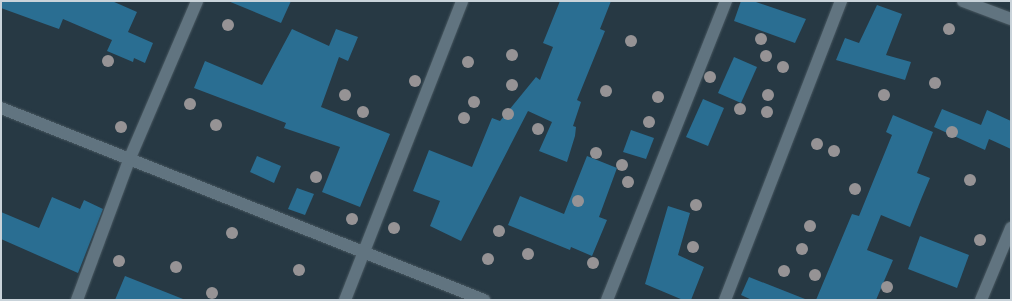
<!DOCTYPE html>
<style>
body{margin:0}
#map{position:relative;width:1012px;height:301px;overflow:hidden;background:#273944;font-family:Overpass,sans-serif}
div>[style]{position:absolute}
.building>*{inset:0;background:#2a6e92}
.roads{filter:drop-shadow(0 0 1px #47565f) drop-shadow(0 0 1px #47565f)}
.street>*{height:12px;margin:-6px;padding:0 6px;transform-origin:6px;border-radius:6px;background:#617480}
.secondary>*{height:12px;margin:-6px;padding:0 6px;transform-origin:6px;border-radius:6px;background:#617480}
.trees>*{width:12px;height:12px;margin:-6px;border-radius:50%;background:#969395}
span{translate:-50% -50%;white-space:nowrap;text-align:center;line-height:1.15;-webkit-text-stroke:3px #171f24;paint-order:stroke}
.frame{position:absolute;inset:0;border:2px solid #c9d3da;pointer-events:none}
</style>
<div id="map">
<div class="building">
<div style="clip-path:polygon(1px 1px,112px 1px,137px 12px,128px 32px,153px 43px,145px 63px,134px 58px,133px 62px,107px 51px,112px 40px,63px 19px,59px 29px,45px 24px,1px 8px)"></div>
<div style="clip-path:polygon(228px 1px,291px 1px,281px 23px)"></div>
<div style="clip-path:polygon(560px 1px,611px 1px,600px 29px,605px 31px,577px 100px,581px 102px,573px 126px,576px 127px,575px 136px,567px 162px,539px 151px,552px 122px,528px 111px,461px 241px,430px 226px,440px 201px,413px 191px,429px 150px,472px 167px,492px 118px,500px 121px,536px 77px,540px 80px,553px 47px,543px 43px)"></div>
<div style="clip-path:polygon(741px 1px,753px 1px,806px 19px,795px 43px,734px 21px)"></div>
<div style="clip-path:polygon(877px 5px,902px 14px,886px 55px,911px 62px,905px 80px,836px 60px,845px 38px,859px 43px)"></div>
<div style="clip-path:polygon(292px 29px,329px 46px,336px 29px,358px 37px,348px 61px,339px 57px,321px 107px,390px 134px,360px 207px,322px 192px,340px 147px,284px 128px,286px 123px,194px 88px,205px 61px,262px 85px)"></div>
<div style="clip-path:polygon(734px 57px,757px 67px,741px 103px,718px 93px)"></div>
<div style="clip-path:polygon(703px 99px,724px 108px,708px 146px,686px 137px)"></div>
<div style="clip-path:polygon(942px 109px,981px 125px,987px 110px,1011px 121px,1011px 149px,989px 139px,985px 150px,934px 127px)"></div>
<div style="clip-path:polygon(893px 115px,933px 132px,917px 173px,930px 178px,922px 197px,910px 227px,881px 215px,867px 250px,893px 260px,876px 300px,816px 300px,852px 214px,859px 216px,892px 135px,886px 132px)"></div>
<div style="clip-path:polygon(631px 130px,654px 138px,646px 159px,623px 152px)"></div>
<div style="clip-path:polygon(257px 156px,281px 166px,274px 183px,250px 172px)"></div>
<div style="clip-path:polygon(587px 156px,617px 168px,599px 217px,607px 220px,592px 256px,571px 247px,570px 250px,508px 225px,520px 196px,564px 214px)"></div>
<div style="clip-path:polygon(297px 188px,314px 194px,305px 215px,288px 209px)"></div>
<div style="clip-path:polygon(52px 197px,80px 209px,84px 200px,103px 209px,78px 273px,1px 239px,1px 212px,39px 228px)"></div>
<div style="clip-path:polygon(668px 206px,690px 213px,678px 255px,704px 267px,691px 300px,683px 300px,645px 284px)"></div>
<div style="clip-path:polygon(920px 236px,969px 255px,957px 288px,908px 269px)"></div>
<div style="clip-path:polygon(125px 276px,183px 299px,183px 300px,115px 300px)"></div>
<div style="clip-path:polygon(749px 277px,805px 299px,805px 300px,752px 300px,741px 295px)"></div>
</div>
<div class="roads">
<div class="street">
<div style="left:963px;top:1px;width:51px;rotate:20.6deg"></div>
<div style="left:77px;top:300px;width:149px;rotate:-69.6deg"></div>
<div style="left:129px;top:160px;width:173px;rotate:-66.8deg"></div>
<div style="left:345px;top:300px;width:321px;rotate:-68.6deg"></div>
<div style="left:607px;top:300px;width:322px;rotate:-68.3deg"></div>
<div style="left:725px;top:300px;width:321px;rotate:-68.8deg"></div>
<div style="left:981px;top:300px;width:78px;rotate:-67.4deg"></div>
</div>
<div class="secondary">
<div style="left:1px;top:108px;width:520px;rotate:21.68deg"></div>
</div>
</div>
<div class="trees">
<div style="left:228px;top:25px"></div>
<div style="left:949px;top:29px"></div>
<div style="left:761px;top:39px"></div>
<div style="left:631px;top:41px"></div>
<div style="left:512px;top:55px"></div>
<div style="left:766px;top:56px"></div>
<div style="left:108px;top:61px"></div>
<div style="left:468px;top:62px"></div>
<div style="left:783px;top:67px"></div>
<div style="left:710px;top:77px"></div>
<div style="left:415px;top:81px"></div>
<div style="left:935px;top:83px"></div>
<div style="left:512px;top:85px"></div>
<div style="left:606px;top:91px"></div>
<div style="left:345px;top:95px"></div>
<div style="left:768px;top:95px"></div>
<div style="left:884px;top:95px"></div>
<div style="left:658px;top:97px"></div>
<div style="left:474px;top:102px"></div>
<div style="left:190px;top:104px"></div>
<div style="left:740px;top:109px"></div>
<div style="left:363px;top:112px"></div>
<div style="left:767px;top:112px"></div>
<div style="left:508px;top:114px"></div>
<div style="left:464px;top:118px"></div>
<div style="left:649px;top:122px"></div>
<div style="left:216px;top:125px"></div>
<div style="left:121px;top:127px"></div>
<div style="left:538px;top:129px"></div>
<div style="left:952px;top:132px"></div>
<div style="left:817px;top:144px"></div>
<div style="left:834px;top:151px"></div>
<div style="left:596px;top:153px"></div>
<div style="left:622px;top:165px"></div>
<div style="left:316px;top:177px"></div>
<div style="left:970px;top:180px"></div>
<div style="left:628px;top:182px"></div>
<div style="left:855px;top:189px"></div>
<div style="left:578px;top:201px"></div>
<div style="left:696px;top:205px"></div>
<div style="left:352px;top:219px"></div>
<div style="left:810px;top:226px"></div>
<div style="left:394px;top:228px"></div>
<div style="left:499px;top:231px"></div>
<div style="left:232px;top:233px"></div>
<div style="left:980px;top:240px"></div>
<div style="left:693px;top:247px"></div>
<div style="left:802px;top:249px"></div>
<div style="left:528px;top:254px"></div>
<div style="left:488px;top:259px"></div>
<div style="left:119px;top:261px"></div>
<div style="left:593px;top:263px"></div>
<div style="left:176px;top:267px"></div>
<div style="left:299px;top:270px"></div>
<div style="left:784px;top:271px"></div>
<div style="left:815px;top:275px"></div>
<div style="left:887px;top:287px"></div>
<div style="left:212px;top:293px"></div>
</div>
<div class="frame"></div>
</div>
